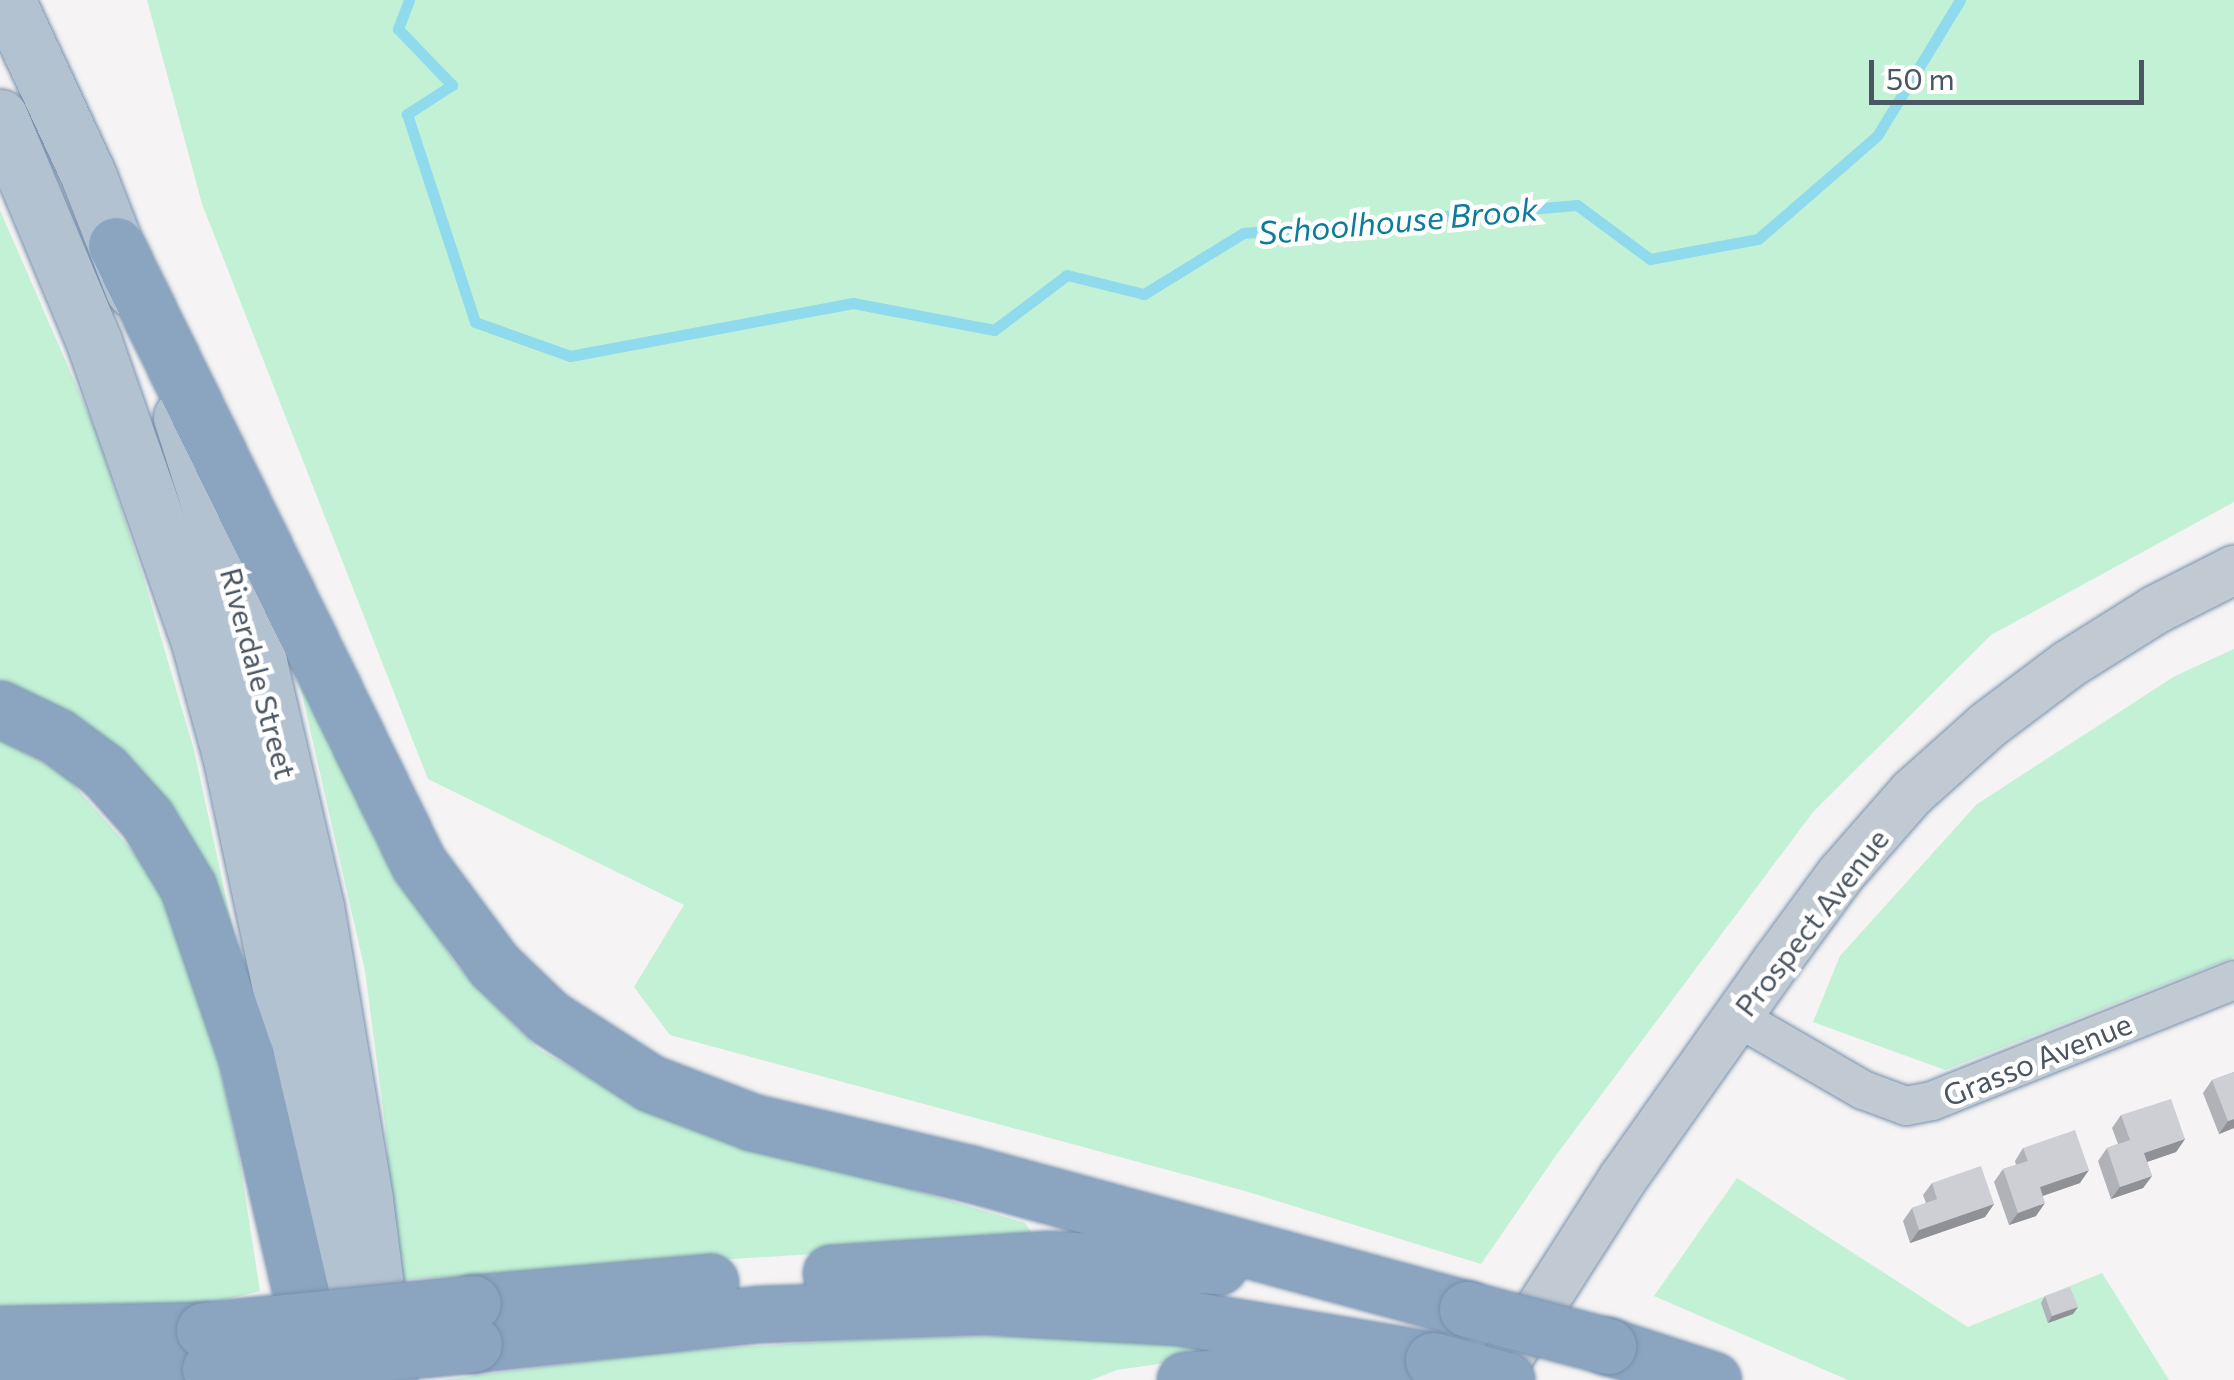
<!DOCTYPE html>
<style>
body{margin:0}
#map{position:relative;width:2234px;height:1380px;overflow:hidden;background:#f5f3f3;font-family:Commissioner,sans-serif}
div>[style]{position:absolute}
.green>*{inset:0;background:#c3f1d5}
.stream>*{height:11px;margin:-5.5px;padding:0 5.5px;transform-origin:5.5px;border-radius:5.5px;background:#90daee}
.roads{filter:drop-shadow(0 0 2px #7690ad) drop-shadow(0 0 2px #7690ad)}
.minor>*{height:38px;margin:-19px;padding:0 19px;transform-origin:19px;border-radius:19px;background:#c1cad2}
.tertiary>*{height:48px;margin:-24px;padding:0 24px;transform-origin:24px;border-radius:24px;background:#c1cad2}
.primary>*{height:55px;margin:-27.5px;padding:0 27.5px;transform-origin:27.5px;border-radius:27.5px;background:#b3c2d1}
.motorway>*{height:55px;margin:-27.5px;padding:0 27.5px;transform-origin:27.5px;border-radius:27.5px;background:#8ba5c1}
.bridges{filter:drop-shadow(0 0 2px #7690ad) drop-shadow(0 0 2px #7690ad)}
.motorway-bridge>*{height:55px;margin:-27.5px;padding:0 27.5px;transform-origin:27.5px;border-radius:27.5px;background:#8ba5c1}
.wall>*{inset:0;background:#b0b2b7}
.shaded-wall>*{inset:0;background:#909195}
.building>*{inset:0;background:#cdcfd5}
span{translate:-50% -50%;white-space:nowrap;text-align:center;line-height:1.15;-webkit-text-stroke:9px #fff;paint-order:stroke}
.street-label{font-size:30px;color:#4a5661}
.water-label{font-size:32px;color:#0c7c9b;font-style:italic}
.scale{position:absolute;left:1869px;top:60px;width:275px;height:45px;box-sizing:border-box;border:5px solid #4a5661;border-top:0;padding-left:12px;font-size:30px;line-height:35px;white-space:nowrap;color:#4a5661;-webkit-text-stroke:8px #fff;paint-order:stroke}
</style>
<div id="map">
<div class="green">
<div style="clip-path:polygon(147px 0,2234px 0,2234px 502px,1991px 635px,1813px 812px,1557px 1154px,1481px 1264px,1245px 1191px,670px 1035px,634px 987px,684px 905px,428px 779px,202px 204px)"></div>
<div style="clip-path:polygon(0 210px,96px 431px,142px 573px,194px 750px,242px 971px,151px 787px,69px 711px,0 687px)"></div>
<div style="clip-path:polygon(2234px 649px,2234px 957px,1945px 1070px,1813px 1022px,1840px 956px,1977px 804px,2175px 676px)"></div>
<div style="clip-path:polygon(293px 654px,397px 866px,453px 961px,538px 1049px,656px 1114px,1025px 1223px,1037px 1240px,397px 1280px,385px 1124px,365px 971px)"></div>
<div style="clip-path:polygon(0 740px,62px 772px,153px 874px,206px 1002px,239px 1156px,260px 1291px,176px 1312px,0 1316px)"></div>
<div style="clip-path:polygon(1737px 1178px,1968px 1327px,2102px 1273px,2169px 1380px,1848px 1380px,1654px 1296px)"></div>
<div style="clip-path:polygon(1058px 1335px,1216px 1347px,1213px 1356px,1117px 1370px,1091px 1380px,441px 1380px,661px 1352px,870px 1339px)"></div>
</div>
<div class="stream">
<div style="left:409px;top:0;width:31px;rotate:111deg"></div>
<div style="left:398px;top:29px;width:78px;rotate:46deg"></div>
<div style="left:452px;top:85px;width:54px;rotate:147.2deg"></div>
<div style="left:407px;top:114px;width:219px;rotate:71.9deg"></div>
<div style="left:475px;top:322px;width:101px;rotate:19.7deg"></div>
<div style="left:570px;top:356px;width:288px;rotate:-10.6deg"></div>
<div style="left:853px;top:303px;width:144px;rotate:10.8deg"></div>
<div style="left:994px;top:330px;width:91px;rotate:-37deg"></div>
<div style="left:1067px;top:275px;width:79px;rotate:13.9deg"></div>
<div style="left:1144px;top:294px;width:116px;rotate:-31.6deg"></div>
<div style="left:1243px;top:233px;width:335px;rotate:-4.8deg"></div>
<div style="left:1577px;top:205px;width:91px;rotate:36.5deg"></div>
<div style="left:1650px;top:259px;width:110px;rotate:-10.5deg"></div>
<div style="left:1758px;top:239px;width:157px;rotate:-40.9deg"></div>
<div style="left:1877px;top:136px;width:159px;rotate:-58.6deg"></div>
</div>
<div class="roads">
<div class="minor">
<div style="left:1737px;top:1017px;width:146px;rotate:30.1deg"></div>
<div style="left:1863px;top:1090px;width:46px;rotate:20.4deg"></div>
<div style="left:1906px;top:1106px;width:26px;rotate:-11deg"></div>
<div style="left:1932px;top:1101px;width:325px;rotate:-21.8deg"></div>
</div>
<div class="tertiary">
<div style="left:1494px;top:1380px;width:241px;rotate:-57.4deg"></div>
<div style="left:1624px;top:1177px;width:265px;rotate:-54.7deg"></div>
<div style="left:1777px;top:961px;width:108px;rotate:-53.7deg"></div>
<div style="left:1841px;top:874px;width:108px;rotate:-48.8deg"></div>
<div style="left:1912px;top:793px;width:102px;rotate:-41.8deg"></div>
<div style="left:1988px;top:725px;width:101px;rotate:-37deg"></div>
<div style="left:2069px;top:664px;width:102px;rotate:-32.1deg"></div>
<div style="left:2155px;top:610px;width:89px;rotate:-26.9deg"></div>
</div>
<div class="primary">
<div style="left:7px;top:0;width:195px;rotate:65.1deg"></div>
<div style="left:89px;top:177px;width:121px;rotate:68.7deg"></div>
<div style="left:0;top:117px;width:244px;rotate:67.3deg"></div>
<div style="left:94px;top:342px;width:318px;rotate:70.7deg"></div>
<div style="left:199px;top:642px;width:121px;rotate:74.7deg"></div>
<div style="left:231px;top:759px;width:243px;rotate:77.9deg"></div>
<div style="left:282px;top:997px;width:320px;rotate:82.1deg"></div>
<div style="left:181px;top:417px;width:257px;rotate:72.3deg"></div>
<div style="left:259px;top:662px;width:251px;rotate:76.9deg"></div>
<div style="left:316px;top:906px;width:298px;rotate:80.5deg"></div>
<div style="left:365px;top:1200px;width:181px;rotate:82.7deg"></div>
</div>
<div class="motorway">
<div style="left:116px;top:245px;width:689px;rotate:63.92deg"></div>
<div style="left:419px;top:864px;width:126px;rotate:53.4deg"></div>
<div style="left:494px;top:965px;width:75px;rotate:43.9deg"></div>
<div style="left:548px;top:1017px;width:121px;rotate:32.9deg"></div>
<div style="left:650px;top:1083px;width:109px;rotate:20.9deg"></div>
<div style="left:752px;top:1122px;width:222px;rotate:13.3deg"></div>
<div style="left:968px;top:1173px;width:517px;rotate:15.25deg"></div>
<div style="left:0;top:709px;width:64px;rotate:25.8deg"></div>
<div style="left:58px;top:737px;width:57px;rotate:36.5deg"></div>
<div style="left:104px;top:771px;width:64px;rotate:48.1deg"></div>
<div style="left:147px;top:819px;width:79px;rotate:58.9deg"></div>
<div style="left:188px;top:887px;width:179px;rotate:71.1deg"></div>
<div style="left:246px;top:1056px;width:317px;rotate:76.9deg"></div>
<div style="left:831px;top:1273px;width:218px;rotate:-3.7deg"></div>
<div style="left:1049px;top:1259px;width:170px;rotate:2.4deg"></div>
<div style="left:473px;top:1303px;width:238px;rotate:-5.1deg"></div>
<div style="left:0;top:1334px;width:204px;rotate:-1.1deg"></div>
<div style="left:474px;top:1344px;width:287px;rotate:-6deg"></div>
<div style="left:759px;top:1314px;width:224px;rotate:-2deg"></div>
<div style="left:983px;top:1306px;width:195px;rotate:3.2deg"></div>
<div style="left:1178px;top:1317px;width:259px;rotate:9.6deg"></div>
<div style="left:1608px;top:1346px;width:110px;rotate:17.9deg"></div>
<div style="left:0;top:1379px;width:26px;rotate:2deg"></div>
<div style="left:50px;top:1380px;width:160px;rotate:-3.9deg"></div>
<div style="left:1185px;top:1380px;width:72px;rotate:-4.8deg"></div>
<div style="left:1257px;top:1374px;width:109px;rotate:-0.5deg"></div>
</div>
</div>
<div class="bridges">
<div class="motorway-bridge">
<div style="left:1467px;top:1309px;width:146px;rotate:14.7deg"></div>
<div style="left:204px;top:1330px;width:270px;rotate:-5.7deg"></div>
<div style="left:1433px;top:1360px;width:76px;rotate:15.3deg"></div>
<div style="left:210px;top:1369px;width:265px;rotate:-5.4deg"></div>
</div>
</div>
<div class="wall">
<div style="clip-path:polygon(2234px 1072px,2234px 1128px,2219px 1134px,2203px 1093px,2212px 1080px)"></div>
<div style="clip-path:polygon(2121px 1115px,2185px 1139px,2176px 1152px,2147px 1162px,2152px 1176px,2143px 1188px,2111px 1199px,2098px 1161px,2107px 1148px,2118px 1144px,2112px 1128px)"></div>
<div style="clip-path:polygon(2023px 1148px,2080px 1183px,2042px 1196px,2036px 1216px,2009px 1225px,1994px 1182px,2003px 1169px,2016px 1165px,2015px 1161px)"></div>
<div style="clip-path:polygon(1932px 1183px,1994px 1204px,1985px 1217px,1910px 1243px,1903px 1221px,1912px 1208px,1926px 1203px,1923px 1195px)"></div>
<div style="clip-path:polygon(2045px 1296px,2078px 1307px,2073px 1314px,2048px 1323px,2041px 1303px)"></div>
</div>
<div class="shaded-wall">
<div style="clip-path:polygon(2234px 1119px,2234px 1128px,2219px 1134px,2228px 1121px)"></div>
<div style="clip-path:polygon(2185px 1139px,2176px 1152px,2135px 1166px,2144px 1153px)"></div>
<div style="clip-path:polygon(2089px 1170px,2080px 1183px,2031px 1200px,2040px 1187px)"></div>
<div style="clip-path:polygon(2152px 1176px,2143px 1188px,2111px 1199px,2120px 1187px)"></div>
<div style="clip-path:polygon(2045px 1203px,2036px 1216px,2009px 1225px,2018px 1213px)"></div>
<div style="clip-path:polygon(1994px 1204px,1985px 1217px,1910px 1243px,1919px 1230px)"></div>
<div style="clip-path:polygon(2078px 1307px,2073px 1314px,2048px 1323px,2052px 1316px)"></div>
</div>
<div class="building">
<div style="clip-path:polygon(2234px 1072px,2234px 1119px,2228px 1121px,2212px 1080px)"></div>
<div style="clip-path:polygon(2171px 1099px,2185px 1139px,2144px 1153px,2152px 1176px,2120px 1187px,2107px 1148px,2130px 1140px,2121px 1115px)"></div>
<div style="clip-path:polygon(2075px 1130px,2089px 1170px,2040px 1187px,2045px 1203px,2018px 1213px,2003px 1169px,2028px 1161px,2023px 1148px)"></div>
<div style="clip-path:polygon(1981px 1166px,1994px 1204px,1919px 1230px,1912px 1208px,1937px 1199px,1932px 1183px)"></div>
<div style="clip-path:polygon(2070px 1287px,2078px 1307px,2052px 1316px,2045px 1296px)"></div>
</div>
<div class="street-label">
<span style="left:259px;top:673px;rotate:75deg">Riverdale Street</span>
<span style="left:1811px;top:922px;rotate:-52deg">Prospect Avenue</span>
<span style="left:2037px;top:1059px;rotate:-22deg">Grasso Avenue</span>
</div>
<div class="water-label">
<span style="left:1398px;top:220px;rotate:-5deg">Schoolhouse Brook</span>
</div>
<div class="scale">50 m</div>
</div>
